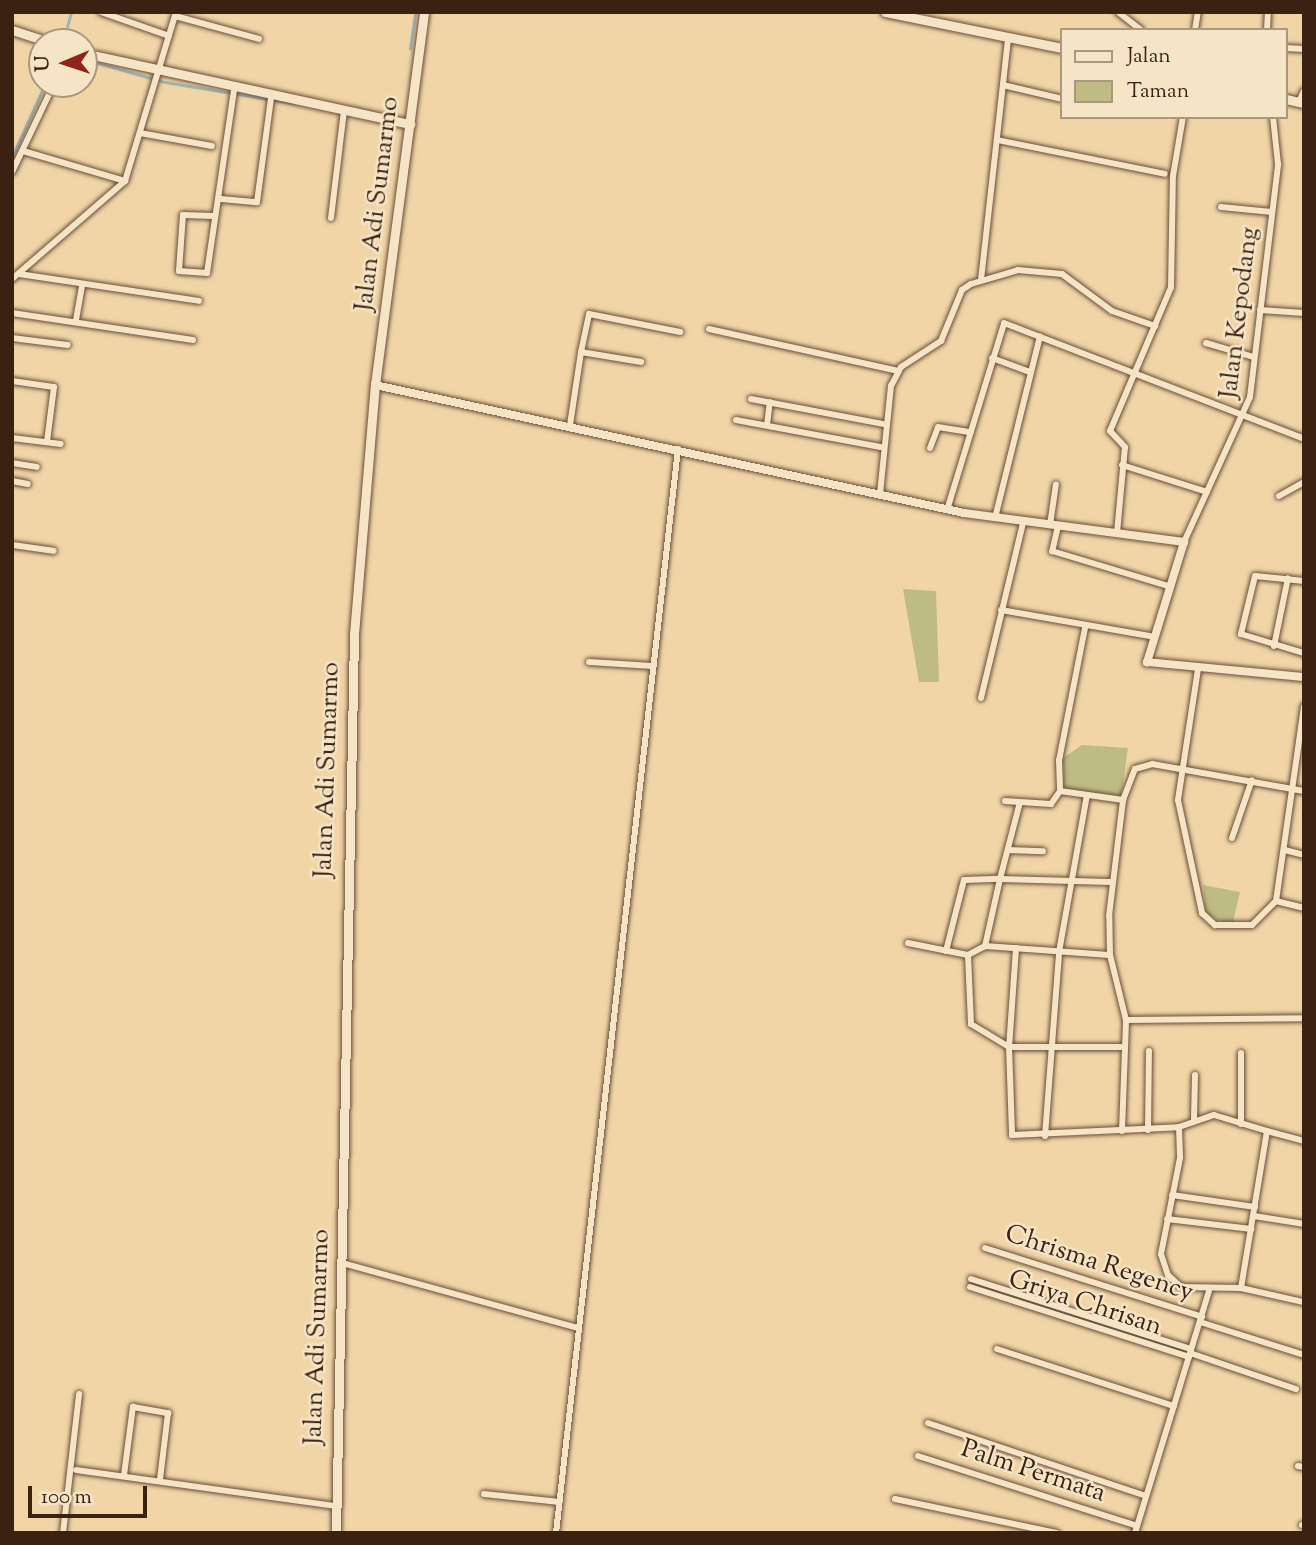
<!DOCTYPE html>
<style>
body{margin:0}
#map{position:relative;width:1316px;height:1545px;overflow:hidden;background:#f1d5a7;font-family:"Sorts Mill Goudy",serif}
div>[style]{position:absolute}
.green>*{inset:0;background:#bebc84}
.stream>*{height:2.5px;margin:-1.25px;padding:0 1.25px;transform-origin:1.25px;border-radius:1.25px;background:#a1b5b4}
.roads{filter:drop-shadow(0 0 2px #684e37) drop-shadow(0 0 2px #684e37)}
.minor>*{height:6px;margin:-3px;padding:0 3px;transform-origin:3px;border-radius:3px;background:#f6e4c6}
.tertiary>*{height:8px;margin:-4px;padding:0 4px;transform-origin:4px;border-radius:4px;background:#f6e4c6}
.secondary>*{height:9px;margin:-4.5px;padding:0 4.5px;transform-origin:4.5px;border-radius:4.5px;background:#f6e4c6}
span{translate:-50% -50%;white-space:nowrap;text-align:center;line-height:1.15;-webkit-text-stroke:5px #f6e4c6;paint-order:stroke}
.street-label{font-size:26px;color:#3a2112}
.frame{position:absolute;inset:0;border:14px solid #3a2112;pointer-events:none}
.legend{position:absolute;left:1060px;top:28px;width:228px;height:91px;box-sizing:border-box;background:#f6e4c6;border:2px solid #ab967e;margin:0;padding:9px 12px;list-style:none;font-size:21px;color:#3a2112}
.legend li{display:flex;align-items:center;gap:14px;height:35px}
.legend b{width:35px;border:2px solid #ab967e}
.north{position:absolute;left:28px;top:28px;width:70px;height:70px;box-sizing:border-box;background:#f6e4c6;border:2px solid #ab967e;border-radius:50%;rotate:268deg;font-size:19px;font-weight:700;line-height:28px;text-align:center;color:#3a2112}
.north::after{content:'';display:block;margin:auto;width:24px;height:32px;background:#8f2418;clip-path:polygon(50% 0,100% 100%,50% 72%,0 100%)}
.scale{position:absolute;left:28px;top:1486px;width:119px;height:32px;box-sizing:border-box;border:4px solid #3a2112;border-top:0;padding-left:9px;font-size:21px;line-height:24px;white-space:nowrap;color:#3a2112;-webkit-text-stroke:5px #f6e4c6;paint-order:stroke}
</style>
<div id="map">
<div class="green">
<div style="clip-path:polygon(903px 589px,936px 591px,939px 682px,919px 682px)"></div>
<div style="clip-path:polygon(1082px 745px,1128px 748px,1121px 797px,1064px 788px,1063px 758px)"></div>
<div style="clip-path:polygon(1203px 885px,1240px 892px,1232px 926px,1206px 914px)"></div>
</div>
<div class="stream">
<div style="left:63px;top:42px;width:31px;rotate:-75deg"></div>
<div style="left:410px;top:49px;width:37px;rotate:-82deg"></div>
<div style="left:84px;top:59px;width:84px;rotate:15.9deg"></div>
<div style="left:165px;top:82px;width:129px;rotate:9.4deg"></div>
<div style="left:12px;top:157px;width:80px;rotate:-65.7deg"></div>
</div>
<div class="roads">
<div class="minor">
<div style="left:101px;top:12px;width:72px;rotate:19.4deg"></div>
<div style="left:1118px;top:12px;width:29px;rotate:38deg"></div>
<div style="left:175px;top:16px;width:87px;rotate:15.3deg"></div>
<div style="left:1195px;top:30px;width:18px;rotate:-81deg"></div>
<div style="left:1267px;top:30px;width:18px;rotate:-87deg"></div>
<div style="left:1286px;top:48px;width:18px;rotate:3deg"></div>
<div style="left:1003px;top:85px;width:61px;rotate:13.3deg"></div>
<div style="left:1299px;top:102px;width:12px;rotate:-66deg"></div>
<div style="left:140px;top:133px;width:73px;rotate:10.2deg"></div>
<div style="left:997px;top:140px;width:171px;rotate:11.4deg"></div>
<div style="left:23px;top:151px;width:106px;rotate:16.4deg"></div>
<div style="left:12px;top:172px;width:98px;rotate:-64.5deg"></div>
<div style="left:221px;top:199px;width:36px;rotate:5deg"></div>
<div style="left:257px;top:202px;width:105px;rotate:-82.3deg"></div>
<div style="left:1221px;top:207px;width:51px;rotate:5.6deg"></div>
<div style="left:213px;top:216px;width:30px;rotate:-178deg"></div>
<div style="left:183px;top:215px;width:56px;rotate:94.1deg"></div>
<div style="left:179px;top:271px;width:28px;rotate:4deg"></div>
<div style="left:207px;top:273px;width:185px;rotate:-81.6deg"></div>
<div style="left:331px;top:218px;width:108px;rotate:-83.1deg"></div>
<div style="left:19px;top:274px;width:182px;rotate:8.5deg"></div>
<div style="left:12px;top:279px;width:150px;rotate:-40.9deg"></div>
<div style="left:125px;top:181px;width:177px;rotate:-73.2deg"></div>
<div style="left:981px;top:280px;width:244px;rotate:-83.6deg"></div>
<div style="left:1260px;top:310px;width:44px;rotate:3.9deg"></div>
<div style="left:12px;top:313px;width:183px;rotate:8.5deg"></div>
<div style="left:76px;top:320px;width:35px;rotate:-80deg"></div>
<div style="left:709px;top:329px;width:194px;rotate:12.5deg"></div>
<div style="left:12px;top:338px;width:56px;rotate:7.1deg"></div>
<div style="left:1206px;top:343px;width:50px;rotate:16.3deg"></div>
<div style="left:581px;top:352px;width:39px;rotate:-78deg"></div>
<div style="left:589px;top:314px;width:93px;rotate:11.2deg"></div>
<div style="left:992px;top:358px;width:40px;rotate:20.2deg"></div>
<div style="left:12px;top:381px;width:42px;rotate:8.1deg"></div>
<div style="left:54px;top:387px;width:55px;rotate:97.3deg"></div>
<div style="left:751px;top:399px;width:134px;rotate:10.7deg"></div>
<div style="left:736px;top:420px;width:147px;rotate:10.6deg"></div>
<div style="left:570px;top:425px;width:74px;rotate:-81.4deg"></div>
<div style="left:581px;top:352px;width:61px;rotate:9.5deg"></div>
<div style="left:767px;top:425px;width:23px;rotate:-83deg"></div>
<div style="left:12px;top:438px;width:49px;rotate:7deg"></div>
<div style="left:930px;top:448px;width:22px;rotate:-69deg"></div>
<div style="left:938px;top:427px;width:33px;rotate:9deg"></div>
<div style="left:12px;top:463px;width:25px;rotate:9deg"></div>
<div style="left:1122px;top:465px;width:89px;rotate:17.6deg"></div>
<div style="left:12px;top:481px;width:16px;rotate:11deg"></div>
<div style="left:880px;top:494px;width:109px;rotate:-84.2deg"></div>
<div style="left:891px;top:386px;width:21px;rotate:-62deg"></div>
<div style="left:901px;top:367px;width:48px;rotate:-33deg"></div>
<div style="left:941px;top:341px;width:55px;rotate:-67.6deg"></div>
<div style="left:962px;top:290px;width:11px;rotate:-34deg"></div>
<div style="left:971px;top:284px;width:49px;rotate:-16.6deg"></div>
<div style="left:1018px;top:270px;width:44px;rotate:5.2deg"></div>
<div style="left:1062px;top:274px;width:62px;rotate:36.5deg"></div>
<div style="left:1112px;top:311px;width:46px;rotate:19.2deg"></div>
<div style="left:1279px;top:496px;width:29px;rotate:-29deg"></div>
<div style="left:947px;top:510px;width:195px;rotate:-73deg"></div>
<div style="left:1004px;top:323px;width:322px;rotate:21.1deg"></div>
<div style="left:995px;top:518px;width:187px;rotate:-76.1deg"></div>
<div style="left:1050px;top:525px;width:41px;rotate:-81.7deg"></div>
<div style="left:1058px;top:526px;width:26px;rotate:103deg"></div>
<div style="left:1052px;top:551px;width:121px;rotate:16.8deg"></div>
<div style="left:1117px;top:533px;width:86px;rotate:-84.7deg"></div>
<div style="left:1125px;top:447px;width:22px;rotate:-133deg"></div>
<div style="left:1110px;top:431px;width:156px;rotate:-67deg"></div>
<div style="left:1171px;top:287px;width:111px;rotate:-89deg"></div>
<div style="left:1173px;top:176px;width:60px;rotate:-80.4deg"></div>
<div style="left:1184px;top:542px;width:159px;rotate:-65.5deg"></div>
<div style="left:1250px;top:397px;width:235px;rotate:-83.1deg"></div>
<div style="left:1278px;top:164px;width:47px;rotate:-96.1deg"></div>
<div style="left:12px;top:545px;width:42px;rotate:8.1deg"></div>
<div style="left:1304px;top:581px;width:49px;rotate:-174.2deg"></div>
<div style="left:1255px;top:576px;width:60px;rotate:103.6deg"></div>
<div style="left:1241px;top:634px;width:66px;rotate:16.8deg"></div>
<div style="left:1001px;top:610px;width:151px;rotate:9.9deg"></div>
<div style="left:1085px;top:628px;width:135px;rotate:101.1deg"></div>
<div style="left:1059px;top:760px;width:31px;rotate:88deg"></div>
<div style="left:1060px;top:791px;width:64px;rotate:8.1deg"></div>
<div style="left:1123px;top:800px;width:33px;rotate:-69deg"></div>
<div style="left:1135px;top:769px;width:18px;rotate:-16deg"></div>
<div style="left:1152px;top:764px;width:154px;rotate:10.1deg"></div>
<div style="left:1274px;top:646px;width:69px;rotate:-78.4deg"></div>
<div style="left:589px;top:662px;width:64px;rotate:3.6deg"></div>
<div style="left:1198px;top:669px;width:133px;rotate:98.7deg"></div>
<div style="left:1178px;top:800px;width:116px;rotate:78deg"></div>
<div style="left:1202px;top:913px;width:18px;rotate:43deg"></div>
<div style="left:1215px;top:925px;width:37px"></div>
<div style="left:1252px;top:925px;width:34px;rotate:-45deg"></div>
<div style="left:1276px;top:901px;width:197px;rotate:-81.8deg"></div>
<div style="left:981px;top:698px;width:180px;rotate:-76.5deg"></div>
<div style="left:1005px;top:801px;width:46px;rotate:3.7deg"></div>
<div style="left:1051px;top:804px;width:16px;rotate:-55deg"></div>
<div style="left:1020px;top:802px;width:80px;rotate:104.6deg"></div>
<div style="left:1000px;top:879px;width:110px;rotate:1.6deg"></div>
<div style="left:1232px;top:838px;width:61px;rotate:-71deg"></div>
<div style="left:1008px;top:850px;width:35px;rotate:2deg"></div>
<div style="left:1285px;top:850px;width:20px;rotate:15deg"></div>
<div style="left:1276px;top:901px;width:29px;rotate:14deg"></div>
<div style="left:908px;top:943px;width:61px;rotate:11.3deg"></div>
<div style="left:968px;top:955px;width:69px;rotate:87.5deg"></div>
<div style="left:971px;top:1024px;width:44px;rotate:31.2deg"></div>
<div style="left:1009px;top:1047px;width:88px;rotate:88deg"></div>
<div style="left:1012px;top:1135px;width:167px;rotate:-2.7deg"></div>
<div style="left:1179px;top:1127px;width:31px;rotate:88deg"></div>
<div style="left:1180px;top:1158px;width:98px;rotate:101.2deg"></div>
<div style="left:1161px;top:1254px;width:22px;rotate:72deg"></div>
<div style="left:1168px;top:1275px;width:18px;rotate:43deg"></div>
<div style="left:1181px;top:1287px;width:60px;rotate:1deg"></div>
<div style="left:1241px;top:1288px;width:159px;rotate:-80.6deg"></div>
<div style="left:1267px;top:1131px;width:38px;rotate:15deg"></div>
<div style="left:985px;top:946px;width:125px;rotate:4.1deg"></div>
<div style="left:1016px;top:948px;width:99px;rotate:94deg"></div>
<div style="left:1009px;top:1047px;width:112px"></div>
<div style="left:946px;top:951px;width:73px;rotate:-75.8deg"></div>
<div style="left:964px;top:880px;width:36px;rotate:-2deg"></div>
<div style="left:1000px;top:879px;width:69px;rotate:102.6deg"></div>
<div style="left:985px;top:946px;width:19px;rotate:152deg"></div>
<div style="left:1126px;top:1020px;width:178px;rotate:-0.6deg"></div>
<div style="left:1194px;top:1119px;width:44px;rotate:-88.7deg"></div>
<div style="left:1241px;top:1124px;width:71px;rotate:-90deg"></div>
<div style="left:1179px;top:1127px;width:37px;rotate:-19deg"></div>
<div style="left:1214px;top:1115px;width:55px;rotate:16.8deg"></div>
<div style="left:1148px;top:1130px;width:79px;rotate:-89.3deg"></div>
<div style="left:1122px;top:1131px;width:111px;rotate:-87.9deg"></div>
<div style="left:1126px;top:1020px;width:67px;rotate:-103.8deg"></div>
<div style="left:1110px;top:955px;width:39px;rotate:-91deg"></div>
<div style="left:1109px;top:916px;width:117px;rotate:-83.1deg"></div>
<div style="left:1045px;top:1136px;width:185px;rotate:-85.6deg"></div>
<div style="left:1059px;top:952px;width:159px;rotate:-79.9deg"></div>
<div style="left:1172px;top:1195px;width:84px;rotate:8.2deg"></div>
<div style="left:1254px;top:1216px;width:51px;rotate:9.1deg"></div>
<div style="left:1167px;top:1219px;width:85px;rotate:6.8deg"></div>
<div style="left:985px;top:1248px;width:228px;rotate:17.6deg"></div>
<div style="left:342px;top:1263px;width:245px;rotate:15.4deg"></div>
<div style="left:971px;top:1279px;width:231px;rotate:17.7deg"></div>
<div style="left:970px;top:1287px;width:230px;rotate:17.7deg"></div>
<div style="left:1241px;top:1288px;width:64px;rotate:12.7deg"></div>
<div style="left:1200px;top:1322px;width:109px;rotate:17.6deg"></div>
<div style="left:997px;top:1349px;width:186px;rotate:17.9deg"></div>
<div style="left:1190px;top:1353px;width:112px;rotate:18.8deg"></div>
<div style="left:928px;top:1423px;width:230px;rotate:18.5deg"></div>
<div style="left:918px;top:1456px;width:230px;rotate:17.7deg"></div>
<div style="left:1298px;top:1466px;width:6px;rotate:9deg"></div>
<div style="left:76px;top:1470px;width:261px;rotate:7.9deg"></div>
<div style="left:124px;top:1475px;width:69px;rotate:-82.5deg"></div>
<div style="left:133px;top:1407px;width:36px;rotate:10deg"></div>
<div style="left:168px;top:1413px;width:66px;rotate:96.9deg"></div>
<div style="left:484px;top:1494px;width:76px;rotate:6deg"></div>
<div style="left:895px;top:1499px;width:165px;rotate:11.9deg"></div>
<div style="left:1302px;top:1525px;width:2px"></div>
<div style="left:63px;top:1533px;width:140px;rotate:-83.4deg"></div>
<div style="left:556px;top:1533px;width:1091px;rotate:-83.58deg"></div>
<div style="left:1135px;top:1533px;width:253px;rotate:-73deg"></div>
</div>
<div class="tertiary">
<div style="left:375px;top:385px;width:603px;rotate:12.26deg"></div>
<div style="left:964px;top:513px;width:222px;rotate:7.5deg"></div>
<div style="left:1184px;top:542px;width:126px;rotate:107.1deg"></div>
<div style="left:1147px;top:662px;width:158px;rotate:5.5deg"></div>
</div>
<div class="secondary">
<div style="left:885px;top:12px;width:181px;rotate:11.5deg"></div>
<div style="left:12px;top:30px;width:38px;rotate:18deg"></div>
<div style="left:84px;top:53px;width:334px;rotate:12.3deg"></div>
<div style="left:1286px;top:99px;width:18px;rotate:13deg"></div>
<div style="left:336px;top:1533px;width:899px;rotate:-88.85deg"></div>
<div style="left:354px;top:634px;width:250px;rotate:-85.2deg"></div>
<div style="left:375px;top:385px;width:376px;rotate:-82.5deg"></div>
</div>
</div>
<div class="street-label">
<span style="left:378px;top:204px;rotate:-83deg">Jalan Adi Sumarmo</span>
<span style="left:1240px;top:313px;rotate:-83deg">Jalan Kepodang</span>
<span style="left:328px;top:770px;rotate:-88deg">Jalan Adi Sumarmo</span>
<span style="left:1099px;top:1264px;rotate:18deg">Chrisma Regency</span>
<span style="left:1085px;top:1304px;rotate:18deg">Griya Chrisan</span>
<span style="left:318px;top:1337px;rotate:-88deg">Jalan Adi Sumarmo</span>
<span style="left:1033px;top:1472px;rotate:18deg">Palm Permata</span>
</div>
<div class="frame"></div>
<ul class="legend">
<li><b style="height:9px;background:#f6e4c6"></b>Jalan</li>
<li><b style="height:19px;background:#bebc84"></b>Taman</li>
</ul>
<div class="north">U</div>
<div class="scale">100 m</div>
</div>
